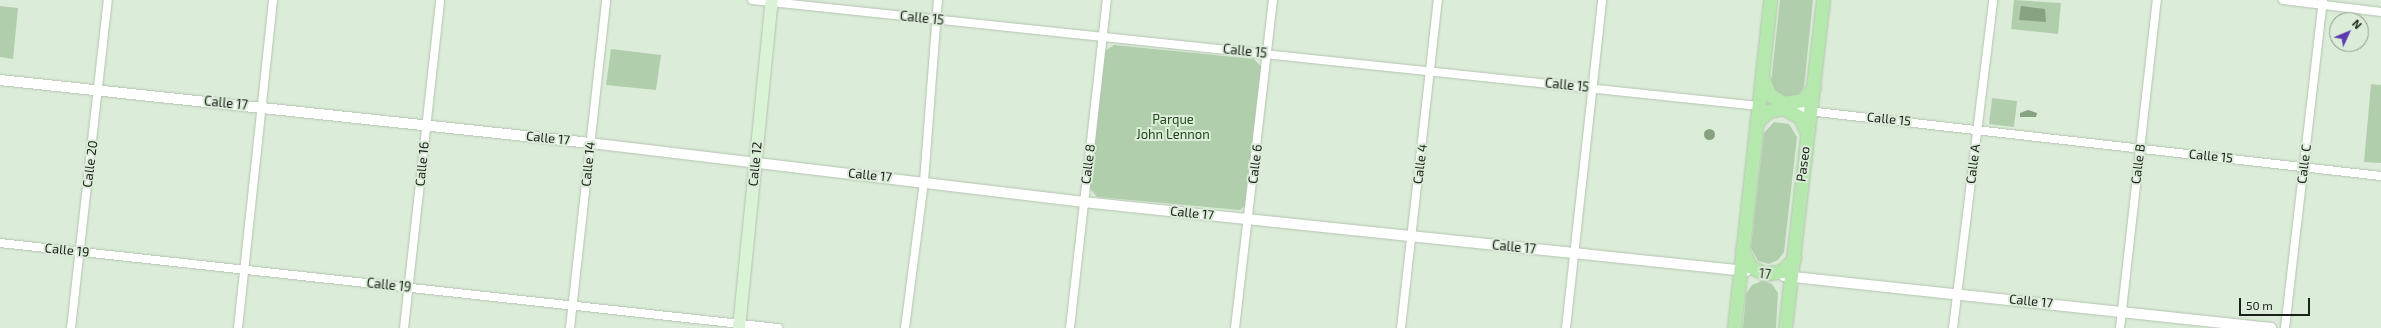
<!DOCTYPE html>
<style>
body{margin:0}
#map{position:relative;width:2381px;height:328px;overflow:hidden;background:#dbecd8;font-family:"Exo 2",sans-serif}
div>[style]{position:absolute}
.green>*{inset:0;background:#b1ceac}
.water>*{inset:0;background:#86a281}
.round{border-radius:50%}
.roads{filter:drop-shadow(0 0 1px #b3c3b0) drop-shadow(0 0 1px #b3c3b0)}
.minor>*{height:8px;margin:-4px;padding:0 4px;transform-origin:4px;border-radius:4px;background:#fff}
.tertiary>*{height:10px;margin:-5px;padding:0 5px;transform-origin:5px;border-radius:5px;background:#fff}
.secondary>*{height:12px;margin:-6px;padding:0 6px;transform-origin:6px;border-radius:6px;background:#daf3d6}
.primary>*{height:13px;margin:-6.5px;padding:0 6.5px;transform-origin:6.5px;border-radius:6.5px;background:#b5e8ac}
span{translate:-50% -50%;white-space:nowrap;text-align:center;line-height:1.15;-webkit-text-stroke:4px #dbecd8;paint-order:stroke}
.street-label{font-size:13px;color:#1a2019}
.park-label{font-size:13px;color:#21491b}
.north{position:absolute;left:2329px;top:12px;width:40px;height:40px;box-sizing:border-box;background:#dbecd8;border:1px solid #8e9a8c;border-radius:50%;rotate:46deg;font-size:11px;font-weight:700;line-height:16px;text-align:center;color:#1a2019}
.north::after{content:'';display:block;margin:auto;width:14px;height:18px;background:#5d3ab2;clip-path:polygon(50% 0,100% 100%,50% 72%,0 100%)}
.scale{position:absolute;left:2239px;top:298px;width:71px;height:18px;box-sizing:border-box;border:2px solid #1a2019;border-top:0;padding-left:5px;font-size:12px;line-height:14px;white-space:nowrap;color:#1a2019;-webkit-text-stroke:3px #dbecd8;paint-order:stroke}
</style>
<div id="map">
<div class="green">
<div style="clip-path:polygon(1780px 0,1813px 0,1804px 87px,1798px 95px,1788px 99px,1775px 92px,1771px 83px)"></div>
<div style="clip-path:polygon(2014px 0,2061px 3px,2058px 34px,2011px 29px)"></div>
<div style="clip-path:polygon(0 6px,18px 8px,13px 59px,0 57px)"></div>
<div style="clip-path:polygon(1114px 45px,1254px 59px,1263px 69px,1247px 204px,1240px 210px,1097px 197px,1088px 186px,1105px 51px)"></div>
<div style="clip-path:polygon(611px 49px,661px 55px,656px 90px,606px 85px)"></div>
<div style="clip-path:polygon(2371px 84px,2381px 85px,2381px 163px,2364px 162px)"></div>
<div style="clip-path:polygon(1992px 98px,2017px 101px,2014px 127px,1989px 124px)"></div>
<div style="clip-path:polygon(1774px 122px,1789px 124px,1797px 137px,1784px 252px,1778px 260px,1769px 264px,1758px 261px,1751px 248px,1764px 133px)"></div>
<div style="clip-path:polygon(1762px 281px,1772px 284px,1778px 293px,1776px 328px,1743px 328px,1746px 294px,1752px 285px)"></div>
</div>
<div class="water">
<div style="clip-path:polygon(2021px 6px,2045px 9px,2046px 22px,2019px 20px)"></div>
<div style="clip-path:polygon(2028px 110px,2037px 113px,2036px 117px,2020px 117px,2020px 113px)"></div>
<div class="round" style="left:1703.5px;top:128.5px;width:11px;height:11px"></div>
</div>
<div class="roads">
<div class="minor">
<div style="left:752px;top:0;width:1012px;rotate:6.01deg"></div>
<div style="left:2283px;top:0;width:99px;rotate:7deg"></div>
<div style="left:1790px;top:109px;width:595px;rotate:6.47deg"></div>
<div style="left:0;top:243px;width:783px;rotate:6.24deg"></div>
<div style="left:71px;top:328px;width:330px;rotate:-83.6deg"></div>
<div style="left:238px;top:328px;width:330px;rotate:-83.9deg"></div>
<div style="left:404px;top:328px;width:330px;rotate:-83.7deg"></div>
<div style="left:570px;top:328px;width:330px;rotate:-83.7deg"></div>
<div style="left:905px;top:328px;width:148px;rotate:-82.6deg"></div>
<div style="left:924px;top:181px;width:182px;rotate:-85.6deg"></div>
<div style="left:1070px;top:328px;width:330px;rotate:-83.6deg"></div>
<div style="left:1235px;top:328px;width:330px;rotate:-83.4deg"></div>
<div style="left:1401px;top:328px;width:330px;rotate:-83.6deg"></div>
<div style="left:1566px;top:328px;width:330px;rotate:-83.7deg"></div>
<div style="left:1953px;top:328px;width:330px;rotate:-83deg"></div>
<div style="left:2120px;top:328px;width:330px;rotate:-83.6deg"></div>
<div style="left:2285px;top:328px;width:330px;rotate:-83.4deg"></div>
</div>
<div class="tertiary">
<div style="left:0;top:80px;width:593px;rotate:6.09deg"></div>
<div style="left:590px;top:143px;width:497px;rotate:6.8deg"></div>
<div style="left:1083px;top:202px;width:667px;rotate:5.94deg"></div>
<div style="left:1784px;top:276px;width:490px;rotate:6.1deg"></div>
</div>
<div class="secondary">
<div style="left:739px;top:328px;width:330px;rotate:-84.3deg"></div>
</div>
<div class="primary">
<div style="left:1763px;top:79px;width:17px;rotate:66deg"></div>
<div style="left:1770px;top:95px;width:16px;rotate:30deg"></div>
<div style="left:1784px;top:103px;width:19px;rotate:-9deg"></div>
<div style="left:1803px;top:100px;width:17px;rotate:-50deg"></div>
<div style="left:1756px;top:123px;width:17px;rotate:-45deg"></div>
<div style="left:1768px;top:111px;width:15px;rotate:-11deg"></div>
<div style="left:1783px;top:108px;width:19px;rotate:28deg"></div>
<div style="left:1800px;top:117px;width:17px;rotate:66deg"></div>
<div style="left:1742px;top:249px;width:19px;rotate:65deg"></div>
<div style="left:1750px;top:266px;width:17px;rotate:28deg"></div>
<div style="left:1765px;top:274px;width:17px;rotate:-10deg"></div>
<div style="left:1782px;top:271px;width:18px;rotate:-47deg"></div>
<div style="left:1734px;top:328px;width:330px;rotate:-83.7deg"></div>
<div style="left:1785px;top:328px;width:330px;rotate:-83.4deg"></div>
</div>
</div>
<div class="street-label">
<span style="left:922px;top:18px;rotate:6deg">Calle 15</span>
<span style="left:1245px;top:51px;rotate:6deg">Calle 15</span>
<span style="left:1567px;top:85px;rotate:6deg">Calle 15</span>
<span style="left:226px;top:103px;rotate:6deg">Calle 17</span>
<span style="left:1889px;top:119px;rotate:6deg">Calle 15</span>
<span style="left:548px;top:138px;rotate:6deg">Calle 17</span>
<span style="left:2211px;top:156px;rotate:6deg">Calle 15</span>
<span style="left:90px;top:164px;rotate:-83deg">Calle 20</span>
<span style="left:422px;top:164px;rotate:-84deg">Calle 16</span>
<span style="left:588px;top:164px;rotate:-84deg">Calle 14</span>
<span style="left:755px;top:164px;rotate:-84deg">Calle 12</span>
<span style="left:1088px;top:164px;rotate:-83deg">Calle 8</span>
<span style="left:1255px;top:164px;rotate:-83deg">Calle 6</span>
<span style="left:1420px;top:164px;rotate:-83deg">Calle 4</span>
<span style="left:1803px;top:164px;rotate:-83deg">Paseo</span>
<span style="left:1973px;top:164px;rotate:-83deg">Calle A</span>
<span style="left:2138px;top:164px;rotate:-83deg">Calle B</span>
<span style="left:2304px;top:164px;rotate:-83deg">Calle C</span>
<span style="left:870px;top:175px;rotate:6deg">Calle 17</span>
<span style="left:1192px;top:213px;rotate:6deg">Calle 17</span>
<span style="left:1514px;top:247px;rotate:6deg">Calle 17</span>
<span style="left:67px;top:250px;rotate:6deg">Calle 19</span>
<span style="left:1765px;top:274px;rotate:7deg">17</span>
<span style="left:389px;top:285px;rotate:6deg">Calle 19</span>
<span style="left:2031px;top:301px;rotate:6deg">Calle 17</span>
</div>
<div class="park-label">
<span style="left:1173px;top:127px">Parque<br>John Lennon</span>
</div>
<div class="north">N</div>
<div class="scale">50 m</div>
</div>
